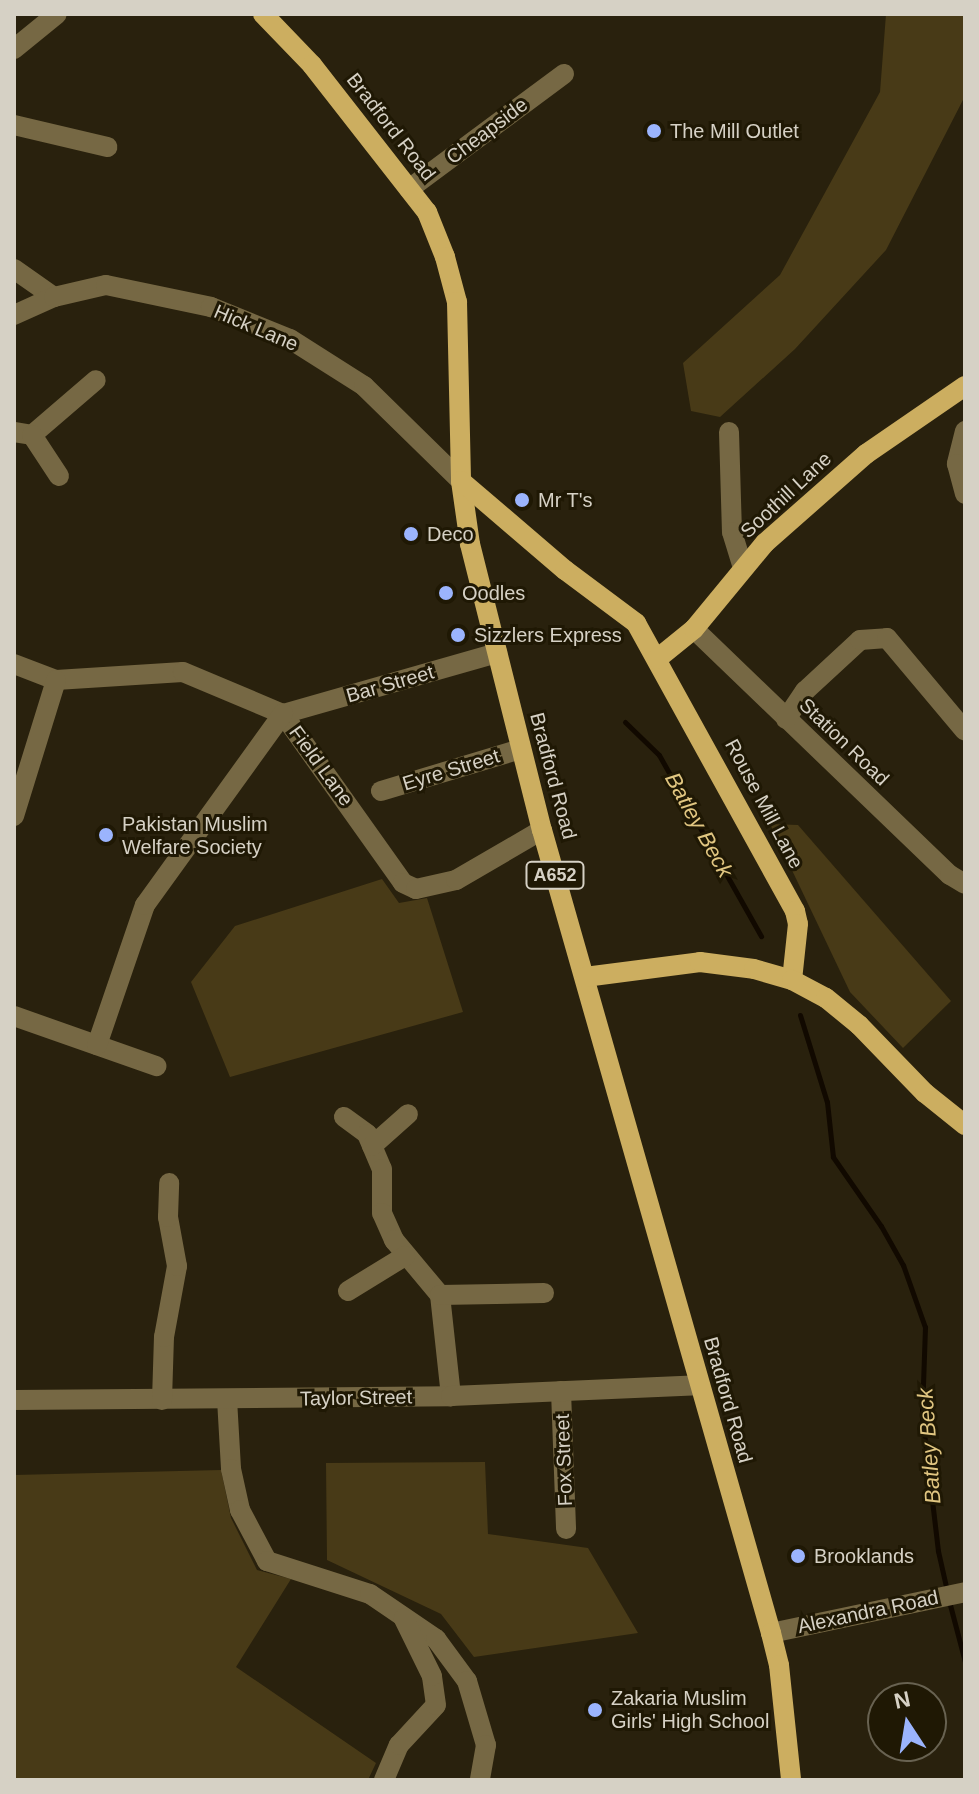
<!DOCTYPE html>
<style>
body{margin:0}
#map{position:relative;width:979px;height:1794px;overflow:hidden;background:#29210d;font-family:Arial,sans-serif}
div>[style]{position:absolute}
.green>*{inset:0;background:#483a17}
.stream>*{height:5px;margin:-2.5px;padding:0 2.5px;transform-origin:2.5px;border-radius:2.5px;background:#110900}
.minor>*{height:20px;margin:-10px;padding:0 10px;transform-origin:10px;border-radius:10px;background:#766844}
.major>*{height:20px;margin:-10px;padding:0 10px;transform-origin:10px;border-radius:10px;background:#ccae60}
.dots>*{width:22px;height:22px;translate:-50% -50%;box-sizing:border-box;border:4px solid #1f1804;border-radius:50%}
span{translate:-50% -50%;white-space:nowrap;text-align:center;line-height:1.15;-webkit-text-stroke:6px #1f1804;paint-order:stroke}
.shield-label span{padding:2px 6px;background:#1f1804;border:2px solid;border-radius:6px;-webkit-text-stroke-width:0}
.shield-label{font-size:18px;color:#d6d1c5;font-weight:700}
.street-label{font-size:20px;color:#d6d1c5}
.poi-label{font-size:20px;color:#d6d1c5}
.left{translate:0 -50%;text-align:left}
.water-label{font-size:22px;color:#e1c681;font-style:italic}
.frame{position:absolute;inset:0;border:16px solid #d6d1c5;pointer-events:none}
.north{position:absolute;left:867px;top:1682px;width:80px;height:80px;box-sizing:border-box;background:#1f1804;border:2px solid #686251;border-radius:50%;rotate:348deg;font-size:22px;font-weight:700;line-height:32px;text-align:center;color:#d6d1c5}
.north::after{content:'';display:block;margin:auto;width:28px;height:36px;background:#9bb4fd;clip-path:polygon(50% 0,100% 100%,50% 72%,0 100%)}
</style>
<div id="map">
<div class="green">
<div style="clip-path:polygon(886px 14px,965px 14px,965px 96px,886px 250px,795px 349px,720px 417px,691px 411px,683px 363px,780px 275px,880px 92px)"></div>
<div style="clip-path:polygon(770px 824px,798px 825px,951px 1001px,903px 1048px,850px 992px)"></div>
<div style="clip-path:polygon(382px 879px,399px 903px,427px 898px,463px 1012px,230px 1077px,191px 982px,235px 926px)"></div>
<div style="clip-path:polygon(485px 1462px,488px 1534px,588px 1548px,638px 1633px,474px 1657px,441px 1614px,327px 1560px,326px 1463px)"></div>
<div style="clip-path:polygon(221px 1470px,231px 1518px,257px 1570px,291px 1579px,236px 1667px,376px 1763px,368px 1780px,14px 1780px,14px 1475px)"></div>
</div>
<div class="stream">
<div style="left:625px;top:722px;width:47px;rotate:44.1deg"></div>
<div style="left:659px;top:755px;width:208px;rotate:60.6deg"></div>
<div style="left:800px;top:1015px;width:91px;rotate:72.8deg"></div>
<div style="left:827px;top:1102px;width:55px;rotate:83.8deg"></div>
<div style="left:833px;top:1157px;width:84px;rotate:55.2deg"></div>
<div style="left:881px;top:1226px;width:45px;rotate:60.6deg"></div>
<div style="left:903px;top:1265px;width:66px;rotate:70.5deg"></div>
<div style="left:925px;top:1327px;width:88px;rotate:92deg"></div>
<div style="left:922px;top:1415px;width:137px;rotate:83.3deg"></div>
<div style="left:938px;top:1551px;width:41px;rotate:77.3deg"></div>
<div style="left:949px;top:1601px;width:63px;rotate:75.3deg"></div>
</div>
<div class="minor">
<div style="left:14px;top:49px;width:55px;rotate:-39.1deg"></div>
<div style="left:14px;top:125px;width:96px;rotate:13.3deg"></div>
<div style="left:409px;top:189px;width:193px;rotate:-36.6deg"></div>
<div style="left:14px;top:269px;width:49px;rotate:35deg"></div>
<div style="left:14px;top:315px;width:44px;rotate:-24.2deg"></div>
<div style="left:54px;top:297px;width:53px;rotate:-13deg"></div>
<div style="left:106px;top:285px;width:107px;rotate:11.8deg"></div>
<div style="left:211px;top:307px;width:85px;rotate:22.1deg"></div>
<div style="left:290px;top:339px;width:88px;rotate:32.4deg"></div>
<div style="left:364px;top:386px;width:136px;rotate:44.4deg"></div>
<div style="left:965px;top:431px;width:34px;rotate:104deg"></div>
<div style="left:957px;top:464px;width:31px;rotate:75deg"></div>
<div style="left:14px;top:432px;width:18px;rotate:9deg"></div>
<div style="left:32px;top:435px;width:84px;rotate:-40.7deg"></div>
<div style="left:729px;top:432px;width:100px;rotate:88.3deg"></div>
<div style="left:732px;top:532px;width:38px;rotate:73deg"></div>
<div style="left:32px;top:435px;width:49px;rotate:56.6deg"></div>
<div style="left:694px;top:629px;width:355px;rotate:43.9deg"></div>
<div style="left:950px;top:875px;width:17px;rotate:31deg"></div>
<div style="left:14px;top:664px;width:45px;rotate:20.9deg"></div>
<div style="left:56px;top:680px;width:127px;rotate:-3.6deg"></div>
<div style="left:183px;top:672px;width:108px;rotate:22.8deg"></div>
<div style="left:283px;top:714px;width:207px;rotate:54.6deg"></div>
<div style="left:403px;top:883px;width:14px;rotate:25deg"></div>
<div style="left:416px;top:889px;width:41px;rotate:-12.7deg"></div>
<div style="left:456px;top:880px;width:99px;rotate:-30.2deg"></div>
<div style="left:283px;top:714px;width:223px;rotate:-15.9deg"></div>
<div style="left:786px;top:719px;width:34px;rotate:-56deg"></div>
<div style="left:805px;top:691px;width:75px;rotate:-42.8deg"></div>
<div style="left:860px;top:640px;width:27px;rotate:-4deg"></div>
<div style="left:887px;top:638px;width:121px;rotate:50deg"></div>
<div style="left:381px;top:791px;width:146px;rotate:-16.7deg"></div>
<div style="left:14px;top:816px;width:142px;rotate:-72.8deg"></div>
<div style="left:14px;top:1016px;width:151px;rotate:19.4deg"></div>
<div style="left:97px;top:1045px;width:148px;rotate:-71.1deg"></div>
<div style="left:145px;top:905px;width:236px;rotate:-54.2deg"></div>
<div style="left:344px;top:1117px;width:29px;rotate:36deg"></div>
<div style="left:367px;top:1134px;width:38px;rotate:67deg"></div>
<div style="left:382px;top:1169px;width:44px;rotate:90deg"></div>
<div style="left:382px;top:1213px;width:30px;rotate:66deg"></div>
<div style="left:394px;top:1240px;width:72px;rotate:50.1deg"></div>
<div style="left:440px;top:1295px;width:102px;rotate:83.8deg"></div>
<div style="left:372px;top:1146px;width:48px;rotate:-41.6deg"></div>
<div style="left:348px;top:1291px;width:67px;rotate:-31.6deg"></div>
<div style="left:440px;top:1295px;width:104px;rotate:-1.1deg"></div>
<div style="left:561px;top:1391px;width:138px;rotate:87.9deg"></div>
<div style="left:227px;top:1399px;width:70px;rotate:86.7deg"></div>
<div style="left:231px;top:1469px;width:42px;rotate:77.6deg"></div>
<div style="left:240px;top:1510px;width:58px;rotate:62.1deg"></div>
<div style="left:267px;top:1561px;width:108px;rotate:17.8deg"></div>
<div style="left:370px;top:1594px;width:80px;rotate:34.3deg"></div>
<div style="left:436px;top:1639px;width:52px;rotate:53.6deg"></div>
<div style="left:467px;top:1681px;width:67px;rotate:73.5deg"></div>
<div style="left:486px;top:1745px;width:36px;rotate:100deg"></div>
<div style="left:14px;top:1400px;width:437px;rotate:-0.5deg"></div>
<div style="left:451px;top:1396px;width:247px;rotate:-2.5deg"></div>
<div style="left:162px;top:1400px;width:63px;rotate:-88.2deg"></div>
<div style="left:164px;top:1337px;width:72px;rotate:-79.6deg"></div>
<div style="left:177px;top:1266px;width:50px;rotate:-100.4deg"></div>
<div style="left:168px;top:1217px;width:34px;rotate:-88deg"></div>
<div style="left:771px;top:1633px;width:198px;rotate:-11.9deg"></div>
<div style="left:384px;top:1780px;width:38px;rotate:-67deg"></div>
<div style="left:399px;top:1745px;width:54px;rotate:-47.2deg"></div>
<div style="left:436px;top:1705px;width:29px;rotate:-98deg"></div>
<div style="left:432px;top:1676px;width:64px;rotate:-116.2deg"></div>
</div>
<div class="major">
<div style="left:263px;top:14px;width:71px;rotate:46.1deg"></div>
<div style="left:312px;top:65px;width:187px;rotate:52deg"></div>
<div style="left:427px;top:212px;width:48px;rotate:68.2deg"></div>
<div style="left:445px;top:257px;width:47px;rotate:75.1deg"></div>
<div style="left:457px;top:302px;width:179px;rotate:88.7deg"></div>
<div style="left:461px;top:481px;width:64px;rotate:81.9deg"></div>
<div style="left:470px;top:544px;width:295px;rotate:75.9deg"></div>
<div style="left:542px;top:830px;width:835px;rotate:74.08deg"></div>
<div style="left:771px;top:1633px;width:33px;rotate:76deg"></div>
<div style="left:779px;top:1665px;width:116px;rotate:84deg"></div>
<div style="left:461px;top:481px;width:137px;rotate:40.6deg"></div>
<div style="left:565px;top:570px;width:89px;rotate:36.7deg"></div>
<div style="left:636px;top:623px;width:329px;rotate:61.1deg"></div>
<div style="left:795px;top:911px;width:13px;rotate:77deg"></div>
<div style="left:798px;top:924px;width:56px;rotate:96.1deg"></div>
<div style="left:657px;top:659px;width:48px;rotate:-39deg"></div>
<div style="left:694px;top:629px;width:112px;rotate:-50.5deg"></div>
<div style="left:765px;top:543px;width:135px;rotate:-41.4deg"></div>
<div style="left:866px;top:454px;width:120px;rotate:-34.5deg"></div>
<div style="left:585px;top:977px;width:116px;rotate:-7.4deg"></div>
<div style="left:700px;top:962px;width:54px;rotate:7.4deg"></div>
<div style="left:754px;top:969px;width:40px;rotate:16deg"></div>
<div style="left:792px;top:980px;width:38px;rotate:28deg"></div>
<div style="left:826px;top:998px;width:43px;rotate:39.3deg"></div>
<div style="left:859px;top:1025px;width:95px;rotate:45.9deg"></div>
<div style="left:925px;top:1093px;width:51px;rotate:38.7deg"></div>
</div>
<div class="dots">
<div style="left:654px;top:131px;background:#9bb4fd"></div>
<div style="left:522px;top:500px;background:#9bb4fd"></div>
<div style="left:411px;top:534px;background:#9bb4fd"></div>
<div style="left:446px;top:593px;background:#9bb4fd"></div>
<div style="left:458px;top:635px;background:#9bb4fd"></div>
<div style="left:106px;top:835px;background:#9bb4fd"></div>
<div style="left:798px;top:1556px;background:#9bb4fd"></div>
<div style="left:595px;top:1710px;background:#9bb4fd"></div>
</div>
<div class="shield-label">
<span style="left:555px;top:875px">A652</span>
</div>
<div class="street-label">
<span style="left:391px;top:127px;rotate:52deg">Bradford Road</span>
<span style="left:487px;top:131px;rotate:-37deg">Cheapside</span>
<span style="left:256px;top:328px;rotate:23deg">Hick Lane</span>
<span style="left:786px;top:495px;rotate:-43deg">Soothill Lane</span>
<span style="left:390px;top:684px;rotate:-16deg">Bar Street</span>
<span style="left:844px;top:742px;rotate:44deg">Station Road</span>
<span style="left:321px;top:766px;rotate:54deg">Field Lane</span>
<span style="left:451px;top:770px;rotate:-17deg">Eyre Street</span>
<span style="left:553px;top:776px;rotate:75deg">Bradford Road</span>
<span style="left:764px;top:804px;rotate:62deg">Rouse Mill Lane</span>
<span style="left:356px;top:1398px;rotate:-1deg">Taylor Street</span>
<span style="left:728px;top:1400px;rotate:74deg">Bradford Road</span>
<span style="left:564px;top:1460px;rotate:-92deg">Fox Street</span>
<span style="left:868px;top:1612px;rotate:-12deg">Alexandra Road</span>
</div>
<div class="poi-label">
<span class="left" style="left:670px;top:131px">The Mill Outlet</span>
<span class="left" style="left:538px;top:500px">Mr T's</span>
<span class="left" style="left:427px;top:534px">Deco</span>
<span class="left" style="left:462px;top:593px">Oodles</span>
<span class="left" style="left:474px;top:635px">Sizzlers Express</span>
<span class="left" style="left:122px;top:836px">Pakistan Muslim<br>Welfare Society</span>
<span class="left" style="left:814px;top:1556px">Brooklands</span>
<span class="left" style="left:611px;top:1710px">Zakaria Muslim<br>Girls' High School</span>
</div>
<div class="water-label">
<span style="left:699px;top:825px;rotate:61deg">Batley Beck</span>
<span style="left:929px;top:1446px;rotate:-94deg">Batley Beck</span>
</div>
<div class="frame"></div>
<div class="north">N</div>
</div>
